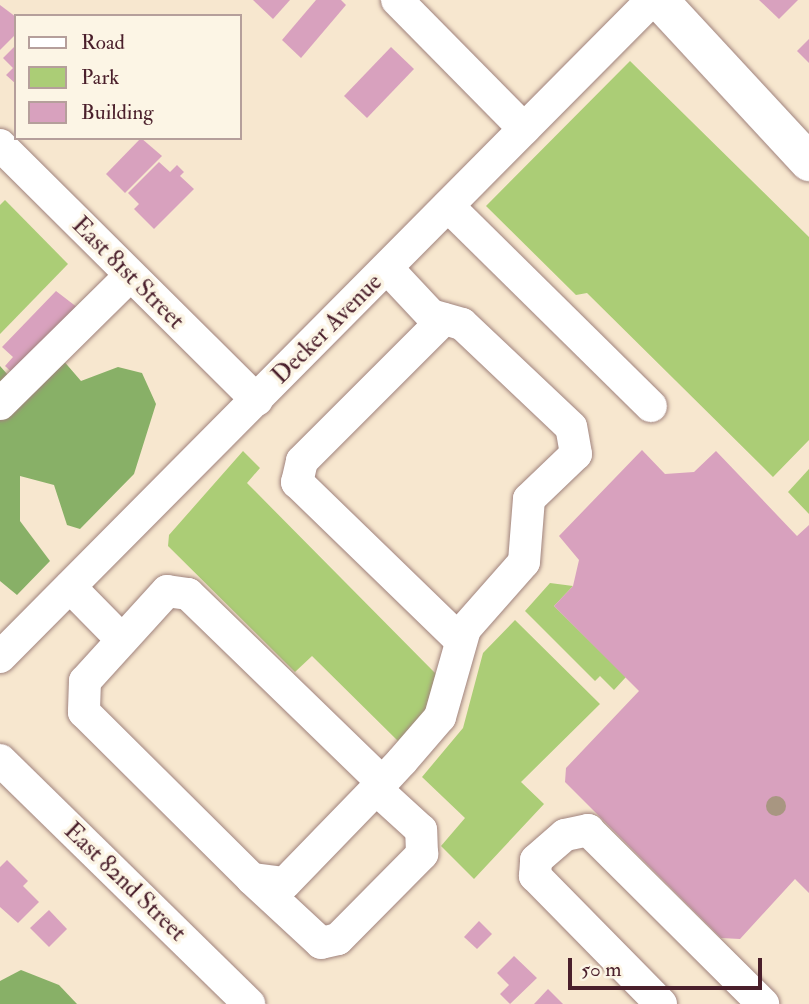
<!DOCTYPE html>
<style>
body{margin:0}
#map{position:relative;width:809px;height:1004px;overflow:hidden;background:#f7e7cf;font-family:"IM FELL Double Pica",serif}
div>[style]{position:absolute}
.green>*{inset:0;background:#abcd76}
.forest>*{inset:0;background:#88b067}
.building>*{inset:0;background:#d8a1be}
.roads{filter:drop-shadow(0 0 2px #a0837d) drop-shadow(0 0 2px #a0837d)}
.minor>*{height:32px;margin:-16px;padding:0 16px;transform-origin:16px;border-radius:16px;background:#fff}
.major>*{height:38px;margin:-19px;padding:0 19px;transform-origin:19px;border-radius:19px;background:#fff}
.trees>*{width:20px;height:20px;margin:-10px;border-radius:50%;background:#a89681}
span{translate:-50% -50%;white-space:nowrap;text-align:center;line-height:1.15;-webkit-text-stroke:7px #fcf5e5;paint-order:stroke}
.street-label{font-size:24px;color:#4a1f2b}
.legend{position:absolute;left:14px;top:14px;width:228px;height:126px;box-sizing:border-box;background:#fcf5e5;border:2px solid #b59f9b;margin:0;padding:9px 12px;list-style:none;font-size:21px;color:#4a1f2b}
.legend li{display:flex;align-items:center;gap:14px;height:35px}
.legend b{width:35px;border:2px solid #b59f9b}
.scale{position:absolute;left:568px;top:958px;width:194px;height:32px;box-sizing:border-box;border:4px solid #4a1f2b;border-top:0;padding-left:9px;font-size:21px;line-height:24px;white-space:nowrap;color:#4a1f2b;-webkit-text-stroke:5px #fcf5e5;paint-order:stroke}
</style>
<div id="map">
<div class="green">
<div style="clip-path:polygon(630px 61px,809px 237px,809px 440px,773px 477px,587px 293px,576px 295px,486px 206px)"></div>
<div style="clip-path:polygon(5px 200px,68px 264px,0 334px,0 205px)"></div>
<div style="clip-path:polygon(243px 451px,260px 468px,247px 483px,436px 674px,423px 718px,399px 742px,312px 656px,295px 672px,168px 546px,169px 535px)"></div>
<div style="clip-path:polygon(809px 469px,809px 514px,788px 492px)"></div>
<div style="clip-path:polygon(550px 583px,573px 586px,554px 606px,626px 677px,614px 690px,600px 676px,595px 681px,525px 611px)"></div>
<div style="clip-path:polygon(515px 620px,600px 704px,521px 782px,544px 804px,474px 879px,441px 846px,465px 818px,422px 777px,463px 728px,483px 653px)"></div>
</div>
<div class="forest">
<div style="clip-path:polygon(62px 359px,81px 381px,118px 367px,142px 373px,156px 404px,134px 474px,80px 529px,67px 525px,54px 485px,20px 476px,20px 521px,50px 561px,17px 595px,0 581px,0 366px,24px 393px)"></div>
<div style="clip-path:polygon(21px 970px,59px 985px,77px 1004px,0 1004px,0 981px)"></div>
</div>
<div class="building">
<div style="clip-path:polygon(253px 0,290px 0,273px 19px)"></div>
<div style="clip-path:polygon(316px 0,341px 0,346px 5px,301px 58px,282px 40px)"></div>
<div style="clip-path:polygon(759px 0,798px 0,779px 19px)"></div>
<div style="clip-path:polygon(0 5px,16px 17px,16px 34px,0 50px)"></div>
<div style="clip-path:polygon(809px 39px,809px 63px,797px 51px)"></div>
<div style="clip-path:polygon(16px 45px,16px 84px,6px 75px,13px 68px,3px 58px)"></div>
<div style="clip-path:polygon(391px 47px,414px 69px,367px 118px,344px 96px)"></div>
<div style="clip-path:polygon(141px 138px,162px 156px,125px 193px,106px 174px)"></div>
<div style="clip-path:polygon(159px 162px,170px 172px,177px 165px,184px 172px,180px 176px,194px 189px,154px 229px,134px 209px,139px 204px,128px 193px)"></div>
<div style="clip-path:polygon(56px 291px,82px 311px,20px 380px,5px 366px,13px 357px,2px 347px)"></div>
<div style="clip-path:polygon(642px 450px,665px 474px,694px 472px,716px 451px,797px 536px,809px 525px,809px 893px,795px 879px,740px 939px,721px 938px,565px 782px,566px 768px,639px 691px,554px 606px,573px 586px,579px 560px,559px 536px)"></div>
<div style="clip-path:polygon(7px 860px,28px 881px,23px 886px,39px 902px,18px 923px,0 907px,0 867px)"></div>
<div style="clip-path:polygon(49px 910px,67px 929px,49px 947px,30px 928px)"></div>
<div style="clip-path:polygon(479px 921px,492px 934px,477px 949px,464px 937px)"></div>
<div style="clip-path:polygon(514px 956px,537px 978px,510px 1004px,500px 994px,509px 985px,497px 973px)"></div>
<div style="clip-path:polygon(548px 989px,563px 1004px,534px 1004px)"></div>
</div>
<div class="roads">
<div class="minor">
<div style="left:397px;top:0;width:181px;rotate:45.4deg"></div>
<div style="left:0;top:145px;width:362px;rotate:44.8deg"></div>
<div style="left:448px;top:206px;width:285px;rotate:44.6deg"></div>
<div style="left:444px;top:319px;width:201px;rotate:135deg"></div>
<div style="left:302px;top:461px;width:22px;rotate:103deg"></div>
<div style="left:297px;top:482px;width:228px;rotate:44.1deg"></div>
<div style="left:0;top:404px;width:182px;rotate:-44.6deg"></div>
<div style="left:70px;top:587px;width:74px;rotate:45.5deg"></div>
<div style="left:0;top:657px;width:926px;rotate:-45.22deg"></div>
<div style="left:0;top:760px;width:349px;rotate:44.4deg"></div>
<div style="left:382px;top:782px;width:270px;rotate:-135.9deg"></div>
<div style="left:188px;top:594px;width:21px;rotate:-172deg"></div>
<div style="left:167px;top:591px;width:122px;rotate:132.3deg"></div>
<div style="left:85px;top:681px;width:31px;rotate:92deg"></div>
<div style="left:84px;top:712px;width:237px;rotate:44.8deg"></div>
<div style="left:252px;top:879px;width:33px;rotate:7deg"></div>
<div style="left:285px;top:883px;width:131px;rotate:-45.9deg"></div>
<div style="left:376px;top:789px;width:38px;rotate:-47deg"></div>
<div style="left:402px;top:761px;width:58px;rotate:-49.2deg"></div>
<div style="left:440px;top:717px;width:91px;rotate:-74.1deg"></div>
<div style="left:465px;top:629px;width:89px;rotate:-48.6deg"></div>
<div style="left:524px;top:562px;width:63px;rotate:-85.5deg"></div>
<div style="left:529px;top:499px;width:65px;rotate:-43.8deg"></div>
<div style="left:576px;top:454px;width:27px;rotate:-100deg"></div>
<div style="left:571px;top:427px;width:150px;rotate:-136.6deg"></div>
<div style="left:462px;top:324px;width:32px;rotate:-164deg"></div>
<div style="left:431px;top:315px;width:64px;rotate:-133.1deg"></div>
<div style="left:252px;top:879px;width:94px;rotate:42.8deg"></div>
<div style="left:321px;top:943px;width:17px;rotate:-13deg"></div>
<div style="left:338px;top:939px;width:120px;rotate:-45.3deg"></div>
<div style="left:422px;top:854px;width:24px;rotate:-92deg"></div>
<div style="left:421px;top:830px;width:61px;rotate:-137.7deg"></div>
<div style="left:661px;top:1004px;width:180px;rotate:-134.5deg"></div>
<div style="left:535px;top:876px;width:16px;rotate:-86deg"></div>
<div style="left:536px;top:860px;width:38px;rotate:-41deg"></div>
<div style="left:565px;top:835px;width:24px;rotate:-12deg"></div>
<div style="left:588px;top:830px;width:247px;rotate:44.8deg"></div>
</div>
<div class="major">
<div style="left:659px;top:0;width:221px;rotate:47.2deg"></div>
</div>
</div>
<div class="trees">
<div style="left:776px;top:806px"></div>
</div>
<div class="street-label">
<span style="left:128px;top:273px;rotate:45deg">East 81st Street</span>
<span style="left:327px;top:329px;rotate:-45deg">Decker Avenue</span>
<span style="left:125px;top:882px;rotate:44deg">East 82nd Street</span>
</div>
<ul class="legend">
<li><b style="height:9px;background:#fff"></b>Road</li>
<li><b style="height:19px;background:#abcd76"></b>Park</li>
<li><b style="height:19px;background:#d8a1be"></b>Building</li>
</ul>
<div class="scale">50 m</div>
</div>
